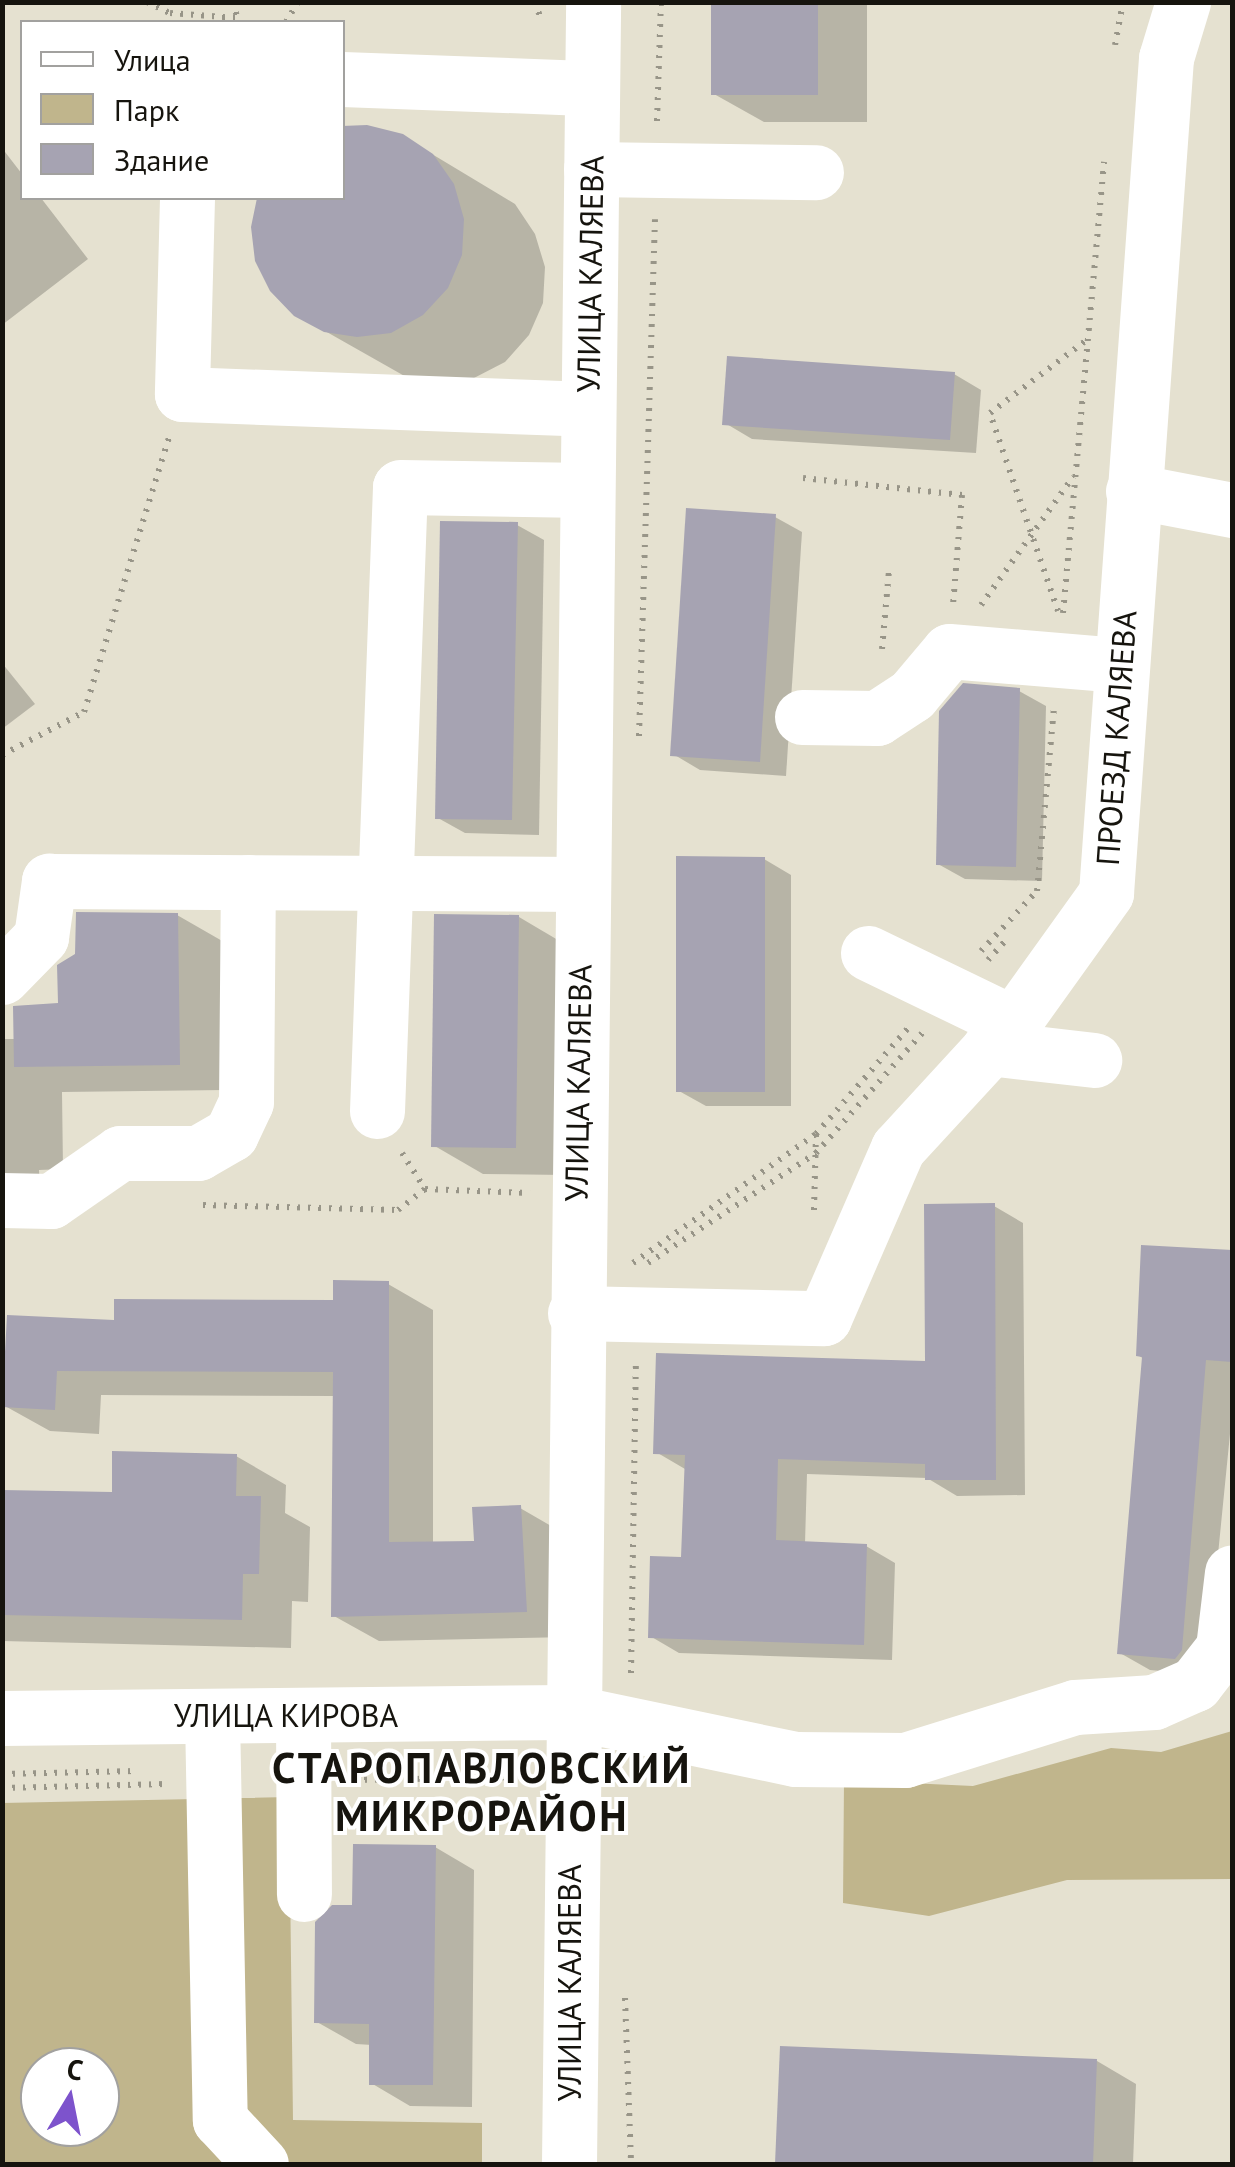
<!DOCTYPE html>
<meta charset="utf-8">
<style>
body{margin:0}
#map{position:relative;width:1235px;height:2167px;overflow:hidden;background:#e5e1d0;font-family:"PT Sans",sans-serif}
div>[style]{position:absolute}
.green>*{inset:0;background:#c0b58c}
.shadow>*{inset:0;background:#0003}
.building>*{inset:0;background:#a6a3b2}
.path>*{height:6px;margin-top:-3px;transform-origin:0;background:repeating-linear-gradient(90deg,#989588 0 2.5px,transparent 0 10.5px)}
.minor>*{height:55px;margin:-27.5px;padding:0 27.5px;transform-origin:27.5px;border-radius:27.5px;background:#fff}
span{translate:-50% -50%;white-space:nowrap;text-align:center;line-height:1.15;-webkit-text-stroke:8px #fff;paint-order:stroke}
.street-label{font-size:32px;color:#16140e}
.district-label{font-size:42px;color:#16140e;font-weight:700;letter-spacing:2.5px}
.frame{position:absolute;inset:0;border:5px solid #16140e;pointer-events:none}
.legend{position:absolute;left:20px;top:20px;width:325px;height:180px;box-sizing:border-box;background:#fff;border:2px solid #a2a19f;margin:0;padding:12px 18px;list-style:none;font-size:30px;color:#16140e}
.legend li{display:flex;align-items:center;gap:20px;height:50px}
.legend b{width:50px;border:2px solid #a2a19f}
.north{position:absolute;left:20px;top:2047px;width:100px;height:100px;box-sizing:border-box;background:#fff;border:2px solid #a2a19f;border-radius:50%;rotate:10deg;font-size:28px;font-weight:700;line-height:40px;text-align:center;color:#16140e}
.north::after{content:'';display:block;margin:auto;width:35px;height:45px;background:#7d53cc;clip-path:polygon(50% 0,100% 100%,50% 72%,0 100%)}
</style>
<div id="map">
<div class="green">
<div style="clip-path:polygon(1232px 1731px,1232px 1879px,1067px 1880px,929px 1916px,843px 1903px,844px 1780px,973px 1786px,1111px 1748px,1161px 1752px)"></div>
<div style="clip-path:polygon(evenodd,289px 1797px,293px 2120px,482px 2123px,482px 2164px,3px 2164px,2px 1803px,289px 1797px,40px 2067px,100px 2067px,100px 2127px,40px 2127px,40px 2067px)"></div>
</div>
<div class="shadow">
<div style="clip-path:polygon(713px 2px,867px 2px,867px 122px,764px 122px,714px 94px)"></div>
<div style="clip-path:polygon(402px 136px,515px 204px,535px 234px,545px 267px,543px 303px,529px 335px,505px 362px,474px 378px,408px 378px,295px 314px,254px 227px,259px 198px,342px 198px)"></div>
<div style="clip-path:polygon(2px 148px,22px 174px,22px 198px,41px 198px,88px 259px,2px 325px)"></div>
<div style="clip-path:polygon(954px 374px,981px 390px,976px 453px,752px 439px,725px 423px)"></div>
<div style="clip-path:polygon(775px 517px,802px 532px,786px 776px,700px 770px,673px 754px)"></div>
<div style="clip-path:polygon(517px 525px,544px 540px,539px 835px,465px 833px,438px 818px)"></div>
<div style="clip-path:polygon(2px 663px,35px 704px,2px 729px)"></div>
<div style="clip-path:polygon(1019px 691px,1046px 706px,1042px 881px,965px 879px,938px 864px)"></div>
<div style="clip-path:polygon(764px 859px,791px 875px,791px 1106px,706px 1106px,679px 1091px)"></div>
<div style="clip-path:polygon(177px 915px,224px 942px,225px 1090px,62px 1092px,63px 1169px,39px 1170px,40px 1188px,2px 1188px,2px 1039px,16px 1039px)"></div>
<div style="clip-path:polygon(519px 917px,568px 946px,565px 1175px,483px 1174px,433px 1145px)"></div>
<div style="clip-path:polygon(994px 1206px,1023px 1223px,1025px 1495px,957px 1496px,927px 1478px,807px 1474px,805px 1544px,866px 1546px,895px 1563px,892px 1660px,679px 1653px,650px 1636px,684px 1560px,685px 1469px,656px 1452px,928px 1364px)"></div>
<div style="clip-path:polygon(1144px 1248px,1232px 1252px,1232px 1414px,1206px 1675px,1150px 1670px,1120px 1653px,1144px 1359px,1138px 1355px)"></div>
<div style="clip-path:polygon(388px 1284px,433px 1310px,433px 1544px,477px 1543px,520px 1508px,565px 1534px,571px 1637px,379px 1641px,334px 1616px,335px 1396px,101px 1395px,99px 1434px,50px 1431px,5px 1406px,117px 1322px,336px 1302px)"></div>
<div style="clip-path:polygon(236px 1456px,286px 1485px,285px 1513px,310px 1527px,308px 1602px,292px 1601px,291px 1648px,2px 1641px,2px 1492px,114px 1495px)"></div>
<div style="clip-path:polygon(435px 1847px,474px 1870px,472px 2107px,410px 2106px,371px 2083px,372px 2045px,356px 2044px,317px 2022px,355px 1908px)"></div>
<div style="clip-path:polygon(782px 2049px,1097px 2061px,1136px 2084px,1133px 2164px,778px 2164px)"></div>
</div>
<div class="building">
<div style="clip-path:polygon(711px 2px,818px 2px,818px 95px,711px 95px)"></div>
<div style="clip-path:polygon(367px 125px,403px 134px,433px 154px,454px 184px,464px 219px,462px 255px,448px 288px,423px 315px,391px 333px,357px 337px,324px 332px,294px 316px,270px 291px,255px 261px,251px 227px,257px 198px,342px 198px,342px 126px)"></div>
<div style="clip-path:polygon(727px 356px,955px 372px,950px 440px,722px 425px)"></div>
<div style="clip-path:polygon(686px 508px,776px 514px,760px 762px,670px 756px)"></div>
<div style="clip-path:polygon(440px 521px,518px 522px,512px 820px,435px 819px)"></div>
<div style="clip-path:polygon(963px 683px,1020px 688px,1016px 867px,936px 865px,939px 711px)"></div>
<div style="clip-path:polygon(676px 856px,765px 857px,765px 1092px,676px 1092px)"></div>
<div style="clip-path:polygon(76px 912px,178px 913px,180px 1065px,14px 1067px,13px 1006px,58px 1003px,57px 965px,75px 954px)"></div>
<div style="clip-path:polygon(434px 914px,519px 915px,516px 1148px,431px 1147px)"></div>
<div style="clip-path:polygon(995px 1203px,996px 1480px,925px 1480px,925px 1464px,778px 1459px,776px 1540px,867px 1544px,864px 1645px,648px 1638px,650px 1556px,681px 1557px,685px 1455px,653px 1454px,656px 1353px,925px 1361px,924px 1204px)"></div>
<div style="clip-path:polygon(1141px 1245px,1232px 1250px,1232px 1362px,1206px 1360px,1182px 1650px,1175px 1659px,1117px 1654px,1142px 1357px,1136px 1356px)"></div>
<div style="clip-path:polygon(333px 1280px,389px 1281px,389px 1542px,474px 1541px,472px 1507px,521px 1505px,527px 1612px,331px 1617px,333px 1372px,57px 1371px,55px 1410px,2px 1407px,7px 1315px,114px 1320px,114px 1299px,333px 1300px)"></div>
<div style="clip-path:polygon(112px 1451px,237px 1454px,236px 1496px,261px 1496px,259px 1574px,243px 1574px,242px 1620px,2px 1615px,2px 1490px,112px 1492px)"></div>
<div style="clip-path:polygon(353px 1844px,436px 1845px,433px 2085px,369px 2085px,369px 2024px,314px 2023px,315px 1922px,332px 1905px,352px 1905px)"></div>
<div style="clip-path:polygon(780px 2046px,1097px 2059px,1093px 2164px,775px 2164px)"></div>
</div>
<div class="path">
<div style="left:147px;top:2px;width:25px;rotate:26deg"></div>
<div style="left:170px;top:13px;width:67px;rotate:4.3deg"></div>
<div style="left:233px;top:2px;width:20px;rotate:75deg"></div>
<div style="left:535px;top:2px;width:18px;rotate:71deg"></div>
<div style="left:286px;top:22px;width:23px;rotate:-59deg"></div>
<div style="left:1115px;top:45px;width:44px;rotate:-79.5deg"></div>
<div style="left:657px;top:121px;width:119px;rotate:-88.1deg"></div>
<div style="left:803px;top:478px;width:160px;rotate:6.1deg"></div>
<div style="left:962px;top:495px;width:110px;rotate:94.7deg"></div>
<div style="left:981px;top:605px;width:158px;rotate:-54.3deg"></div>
<div style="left:1058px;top:611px;width:209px;rotate:-109deg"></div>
<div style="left:990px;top:413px;width:123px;rotate:-37.1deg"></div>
<div style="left:1063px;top:613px;width:453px;rotate:-84.8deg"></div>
<div style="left:882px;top:649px;width:78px;rotate:-84.9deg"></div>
<div style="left:639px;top:736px;width:517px;rotate:-88.23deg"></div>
<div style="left:2px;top:755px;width:93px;rotate:-27.7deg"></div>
<div style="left:84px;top:712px;width:287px;rotate:-72.8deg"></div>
<div style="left:981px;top:951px;width:82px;rotate:-47deg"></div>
<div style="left:1037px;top:891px;width:185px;rotate:-84.7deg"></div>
<div style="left:988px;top:960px;width:28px;rotate:-48deg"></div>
<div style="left:402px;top:1153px;width:43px;rotate:57.4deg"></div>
<div style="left:425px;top:1189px;width:105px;rotate:2.2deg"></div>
<div style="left:203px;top:1205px;width:195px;rotate:1.5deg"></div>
<div style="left:398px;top:1210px;width:34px;rotate:-38deg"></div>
<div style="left:814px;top:1210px;width:76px;rotate:-88.5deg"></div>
<div style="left:633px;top:1263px;width:224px;rotate:-35.2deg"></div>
<div style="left:816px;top:1134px;width:143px;rotate:-49deg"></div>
<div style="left:648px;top:1263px;width:201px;rotate:-33.2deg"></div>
<div style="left:816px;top:1153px;width:162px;rotate:-48.5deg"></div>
<div style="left:631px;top:1673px;width:312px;rotate:-89.1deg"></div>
<div style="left:2px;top:1774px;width:134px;rotate:-1.3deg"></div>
<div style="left:354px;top:1780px;width:172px;rotate:-1deg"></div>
<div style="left:2px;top:1788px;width:164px;rotate:-1.4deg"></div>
<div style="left:625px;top:1998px;width:166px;rotate:87.9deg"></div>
</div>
<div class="minor">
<div style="left:342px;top:79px;width:250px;rotate:2.1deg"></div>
<div style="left:591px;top:169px;width:225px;rotate:0.8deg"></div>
<div style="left:187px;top:198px;width:196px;rotate:91.5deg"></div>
<div style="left:182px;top:394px;width:406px;rotate:2.1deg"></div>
<div style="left:1133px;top:491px;width:101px;rotate:10.9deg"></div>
<div style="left:802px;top:717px;width:75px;rotate:0.8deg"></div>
<div style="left:877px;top:718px;width:42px;rotate:-33.3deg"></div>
<div style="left:912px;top:695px;width:57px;rotate:-49.9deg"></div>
<div style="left:949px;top:651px;width:172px;rotate:4.7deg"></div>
<div style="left:868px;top:953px;width:161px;rotate:25.8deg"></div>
<div style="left:2px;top:977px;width:56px;rotate:-45.7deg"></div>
<div style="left:41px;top:937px;width:57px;rotate:-81.9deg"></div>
<div style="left:49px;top:881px;width:532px;rotate:0.32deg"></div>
<div style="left:989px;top:1048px;width:106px;rotate:6.5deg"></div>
<div style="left:377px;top:1111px;width:624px;rotate:-87.89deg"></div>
<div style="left:400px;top:487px;width:187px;rotate:0.9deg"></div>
<div style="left:2px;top:1200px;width:49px;rotate:1.2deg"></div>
<div style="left:51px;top:1201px;width:84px;rotate:-34.8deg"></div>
<div style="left:120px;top:1153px;width:78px"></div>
<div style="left:198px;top:1153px;width:38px;rotate:-30deg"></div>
<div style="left:231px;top:1134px;width:35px;rotate:-65deg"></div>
<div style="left:246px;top:1102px;width:220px;rotate:-89.5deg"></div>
<div style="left:575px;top:1313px;width:249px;rotate:1.2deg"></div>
<div style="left:824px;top:1318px;width:185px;rotate:-66.5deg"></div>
<div style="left:898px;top:1148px;width:170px;rotate:-47.4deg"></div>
<div style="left:1013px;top:1023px;width:160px;rotate:-54.4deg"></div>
<div style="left:1106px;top:893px;width:837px;rotate:-85.89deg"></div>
<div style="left:1166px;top:58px;width:59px;rotate:-73.1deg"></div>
<div style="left:303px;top:1715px;width:179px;rotate:89.7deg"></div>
<div style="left:212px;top:1716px;width:404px;rotate:88.9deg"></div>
<div style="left:220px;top:2120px;width:60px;rotate:47deg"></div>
<div style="left:2px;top:1718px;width:568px;rotate:-0.61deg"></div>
<div style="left:570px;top:1712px;width:230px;rotate:11.8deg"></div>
<div style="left:795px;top:1759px;width:110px;rotate:0.5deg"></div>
<div style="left:905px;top:1760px;width:178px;rotate:-17.3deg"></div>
<div style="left:1075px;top:1707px;width:79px;rotate:-3.6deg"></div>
<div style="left:1154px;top:1702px;width:45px;rotate:-23.7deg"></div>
<div style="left:1195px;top:1684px;width:46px;rotate:-52.1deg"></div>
<div style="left:1223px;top:1648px;width:76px;rotate:-83.2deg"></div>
<div style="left:569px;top:2164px;width:2162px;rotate:-89.36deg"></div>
</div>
<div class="street-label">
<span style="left:590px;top:274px;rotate:-89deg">УЛИЦА КАЛЯЕВА</span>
<span style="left:1116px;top:738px;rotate:-86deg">ПРОЕЗД КАЛЯЕВА</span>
<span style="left:578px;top:1083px;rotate:-89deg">УЛИЦА КАЛЯЕВА</span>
<span style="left:286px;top:1715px">УЛИЦА КИРОВА</span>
<span style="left:569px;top:1983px;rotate:-90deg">УЛИЦА КАЛЯЕВА</span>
</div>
<div class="district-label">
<span style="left:482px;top:1792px">СТАРОПАВЛОВСКИЙ<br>МИКРОРАЙОН</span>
</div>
<div class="frame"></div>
<ul class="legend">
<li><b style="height:12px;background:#fff"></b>Улица</li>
<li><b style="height:28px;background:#c0b58c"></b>Парк</li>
<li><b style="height:28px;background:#a6a3b2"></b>Здание</li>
</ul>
<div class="north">С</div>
</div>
